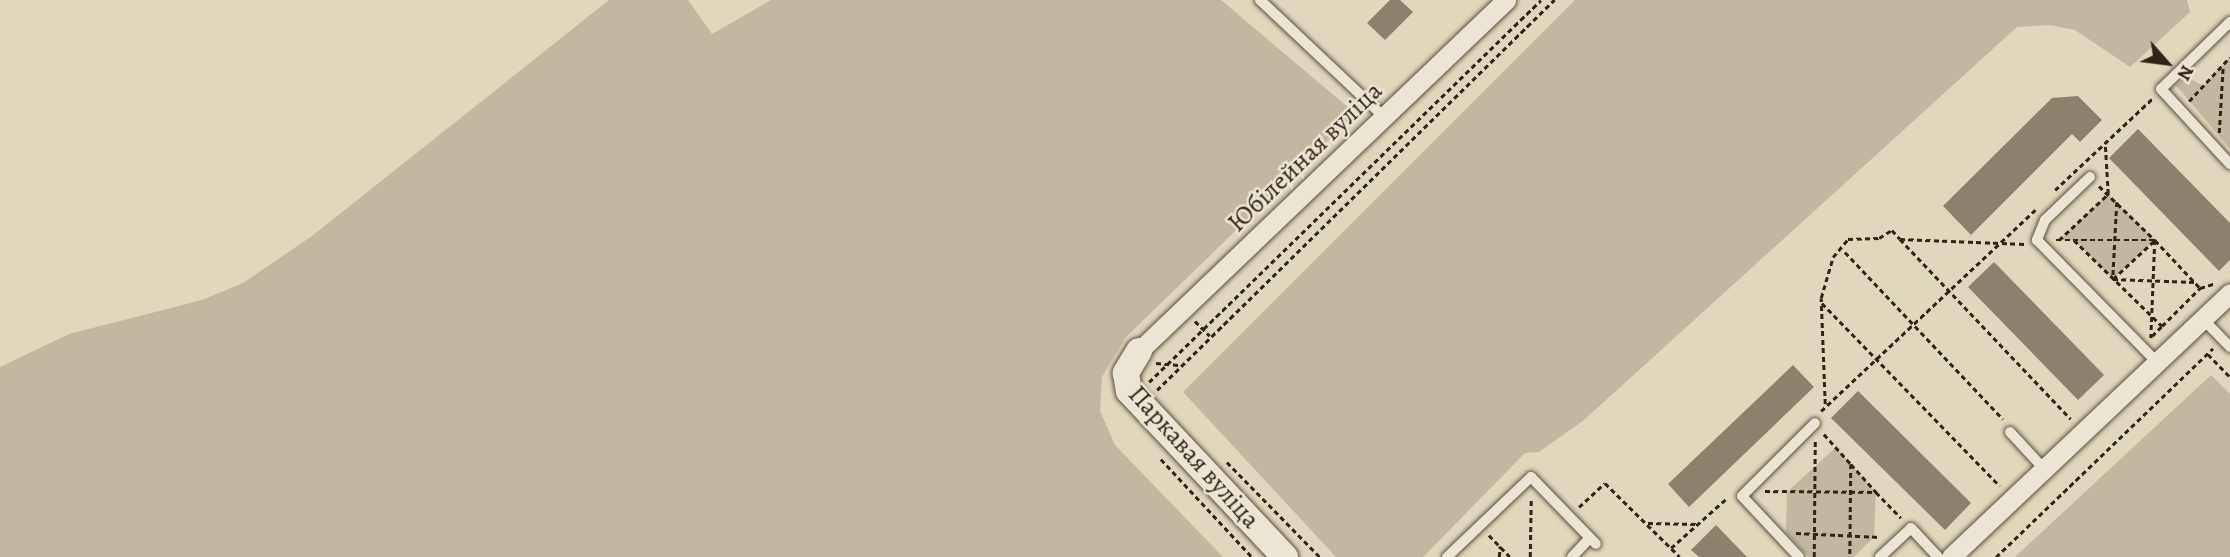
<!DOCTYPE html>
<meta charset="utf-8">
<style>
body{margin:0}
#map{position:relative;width:2230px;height:557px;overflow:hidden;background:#e0d7bd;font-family:Alegreya,serif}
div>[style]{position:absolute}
.green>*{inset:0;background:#c2b8a0}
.building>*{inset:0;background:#8c816c}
.path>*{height:2.5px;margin-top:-1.25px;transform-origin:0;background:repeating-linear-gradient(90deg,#312315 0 5px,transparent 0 8.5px)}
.roads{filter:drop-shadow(0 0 2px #5d503f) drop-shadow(0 0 2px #5d503f)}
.lane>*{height:10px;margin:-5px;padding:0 5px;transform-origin:5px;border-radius:5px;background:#ebe5d4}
.street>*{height:19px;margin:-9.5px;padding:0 9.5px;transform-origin:9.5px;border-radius:9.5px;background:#ebe5d4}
.secondary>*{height:26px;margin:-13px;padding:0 13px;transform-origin:13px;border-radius:13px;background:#ebe5d4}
span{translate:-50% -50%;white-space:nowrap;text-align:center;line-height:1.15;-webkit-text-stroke:5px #ebe5d4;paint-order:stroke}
.street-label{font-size:26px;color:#312315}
.north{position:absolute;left:2132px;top:28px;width:70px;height:70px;-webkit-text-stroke:5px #ebe5d4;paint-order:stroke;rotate:118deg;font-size:19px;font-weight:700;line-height:28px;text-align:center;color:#312315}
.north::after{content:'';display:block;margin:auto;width:24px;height:32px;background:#312315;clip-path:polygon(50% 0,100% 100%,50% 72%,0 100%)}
</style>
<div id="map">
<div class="green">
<div style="clip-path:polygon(609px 0,688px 0,712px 34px,771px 0,1221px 0,1356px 114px,1126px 337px,1102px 377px,1100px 411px,1115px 445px,1223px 557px,0 557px,0 367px,69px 334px,202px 300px,243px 283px,312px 236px)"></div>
<div style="clip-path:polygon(1575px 0,2187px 0,2190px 12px,2130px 67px,2075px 30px,2050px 25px,2017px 27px,1584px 420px,1539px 452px,1525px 453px,1423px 557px,1336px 557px,1183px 392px)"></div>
<div style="clip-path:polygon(2230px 57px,2230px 149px,2176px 85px,2186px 76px,2203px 86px)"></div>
<div style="clip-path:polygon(2108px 194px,2155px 240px,2113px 279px,2074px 240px,2059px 240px)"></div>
<div style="clip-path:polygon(2211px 375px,2230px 394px,2230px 557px,2015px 557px)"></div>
<div style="clip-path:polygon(1836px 447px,1876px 492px,1874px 537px,1854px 557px,1809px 557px,1786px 532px,1787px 492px)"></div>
</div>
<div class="building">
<div style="clip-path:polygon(1390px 0,1400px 0,1413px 12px,1385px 40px,1367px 23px)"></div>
<div style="clip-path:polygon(2078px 96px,2102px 120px,2080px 142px,2072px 134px,1971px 235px,1943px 206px,2052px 98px)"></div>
<div style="clip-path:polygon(2138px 129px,2230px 223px,2230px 260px,2219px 271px,2109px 158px)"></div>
<div style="clip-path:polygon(1994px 262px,2104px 375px,2078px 400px,1968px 287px)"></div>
<div style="clip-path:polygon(1793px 365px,1814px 387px,1689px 507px,1668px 484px)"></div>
<div style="clip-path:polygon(1858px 391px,1971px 503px,1945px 530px,1831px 418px)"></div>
<div style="clip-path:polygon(1716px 525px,1747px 557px,1699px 557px,1691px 550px)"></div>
</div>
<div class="path">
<div style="left:2189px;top:101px;width:60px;rotate:-47deg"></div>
<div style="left:2219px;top:133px;width:67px;rotate:-86.6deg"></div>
<div style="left:2099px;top:186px;width:78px;rotate:44deg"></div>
<div style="left:2155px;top:240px;width:98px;rotate:92.3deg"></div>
<div style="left:2055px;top:190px;width:133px;rotate:-43.2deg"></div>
<div style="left:2117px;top:202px;width:77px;rotate:93deg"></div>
<div style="left:2113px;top:279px;width:81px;rotate:2.1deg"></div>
<div style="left:1900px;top:239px;width:248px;rotate:46.5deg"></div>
<div style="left:2056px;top:240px;width:99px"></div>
<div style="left:2155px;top:240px;width:66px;rotate:46.8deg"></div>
<div style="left:2200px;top:288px;width:14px;rotate:-17deg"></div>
<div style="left:2059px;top:240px;width:67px;rotate:-43.2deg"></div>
<div style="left:2108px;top:194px;width:51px;rotate:-93.4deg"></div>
<div style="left:2074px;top:240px;width:123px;rotate:44.3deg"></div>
<div style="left:2162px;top:326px;width:54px;rotate:-45deg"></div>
<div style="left:1845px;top:252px;width:230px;rotate:46.6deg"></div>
<div style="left:2113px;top:279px;width:57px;rotate:-42.9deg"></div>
<div style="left:1822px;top:303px;width:255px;rotate:45.8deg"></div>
<div style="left:1195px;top:321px;width:21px;rotate:45deg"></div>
<div style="left:2152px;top:336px;width:14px;rotate:-45deg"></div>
<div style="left:2208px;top:354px;width:32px;rotate:46deg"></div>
<div style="left:1156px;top:363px;width:25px;rotate:5deg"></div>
<div style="left:1149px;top:382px;width:547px;rotate:-44.26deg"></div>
<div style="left:1157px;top:390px;width:557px;rotate:-44.49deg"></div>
<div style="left:1825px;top:404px;width:106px;rotate:-92.2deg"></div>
<div style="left:1821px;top:298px;width:43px;rotate:-73.7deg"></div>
<div style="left:1833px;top:257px;width:23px;rotate:-50deg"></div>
<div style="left:1848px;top:239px;width:31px;rotate:-2deg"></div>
<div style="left:1879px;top:238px;width:15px;rotate:-32deg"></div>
<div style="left:1892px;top:230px;width:12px;rotate:48deg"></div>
<div style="left:1900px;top:239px;width:125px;rotate:2.3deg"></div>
<div style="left:1821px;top:411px;width:294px;rotate:-43.2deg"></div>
<div style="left:1824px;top:434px;width:40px;rotate:48deg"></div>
<div style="left:1851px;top:464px;width:93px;rotate:90.6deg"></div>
<div style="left:1161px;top:459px;width:134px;rotate:47.1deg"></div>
<div style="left:1227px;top:462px;width:133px;rotate:45.6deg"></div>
<div style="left:1851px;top:464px;width:38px;rotate:48deg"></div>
<div style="left:1765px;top:491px;width:111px;rotate:0.5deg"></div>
<div style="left:1876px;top:492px;width:36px;rotate:46deg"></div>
<div style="left:1579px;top:507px;width:35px;rotate:-43deg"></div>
<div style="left:1605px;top:483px;width:105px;rotate:44.6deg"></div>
<div style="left:1648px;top:523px;width:48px;rotate:1.2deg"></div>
<div style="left:1796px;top:533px;width:84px;rotate:2.7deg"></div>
<div style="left:1489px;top:535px;width:30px;rotate:46deg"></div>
<div style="left:1671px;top:548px;width:76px;rotate:-41.8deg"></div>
<div style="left:1499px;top:557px;width:11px;rotate:-85deg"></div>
<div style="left:1530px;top:557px;width:59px;rotate:-89deg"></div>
<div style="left:1814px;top:557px;width:116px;rotate:-89.5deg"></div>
<div style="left:1996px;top:557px;width:301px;rotate:-43.9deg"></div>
</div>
<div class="roads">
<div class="lane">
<div style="left:1260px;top:0;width:170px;rotate:43.3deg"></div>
<div style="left:2230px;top:22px;width:96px;rotate:135.8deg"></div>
<div style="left:2161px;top:89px;width:102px;rotate:47.4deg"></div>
<div style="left:2090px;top:177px;width:62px;rotate:136.3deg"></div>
<div style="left:2045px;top:220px;width:22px;rotate:112deg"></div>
<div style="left:2037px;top:240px;width:173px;rotate:45.5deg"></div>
<div style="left:2203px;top:319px;width:39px;rotate:46deg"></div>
<div style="left:2010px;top:432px;width:50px;rotate:47.4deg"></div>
<div style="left:1447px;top:557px;width:116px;rotate:-43.6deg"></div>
<div style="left:1531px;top:477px;width:93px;rotate:45.9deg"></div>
<div style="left:1572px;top:557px;width:26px;rotate:-47deg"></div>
<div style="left:1799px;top:557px;width:83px;rotate:-133.1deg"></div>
<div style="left:1742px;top:496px;width:103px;rotate:-45deg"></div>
<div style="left:1880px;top:557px;width:42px;rotate:-43.1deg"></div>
<div style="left:1911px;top:528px;width:40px;rotate:47deg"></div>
</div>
<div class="street">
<div style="left:1139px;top:351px;width:508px;rotate:-43.72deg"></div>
<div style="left:1951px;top:557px;width:384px;rotate:-43.4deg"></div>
</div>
<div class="secondary">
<div style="left:1139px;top:351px;width:26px;rotate:121deg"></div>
<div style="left:1126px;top:373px;width:18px;rotate:81deg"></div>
<div style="left:1129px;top:391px;width:228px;rotate:46.8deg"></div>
</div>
</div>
<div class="street-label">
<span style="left:1305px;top:157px;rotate:-44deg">Юбілейная вуліца</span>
<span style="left:1194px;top:457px;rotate:48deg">Паркавая вуліца</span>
</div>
<div class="north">N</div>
</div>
